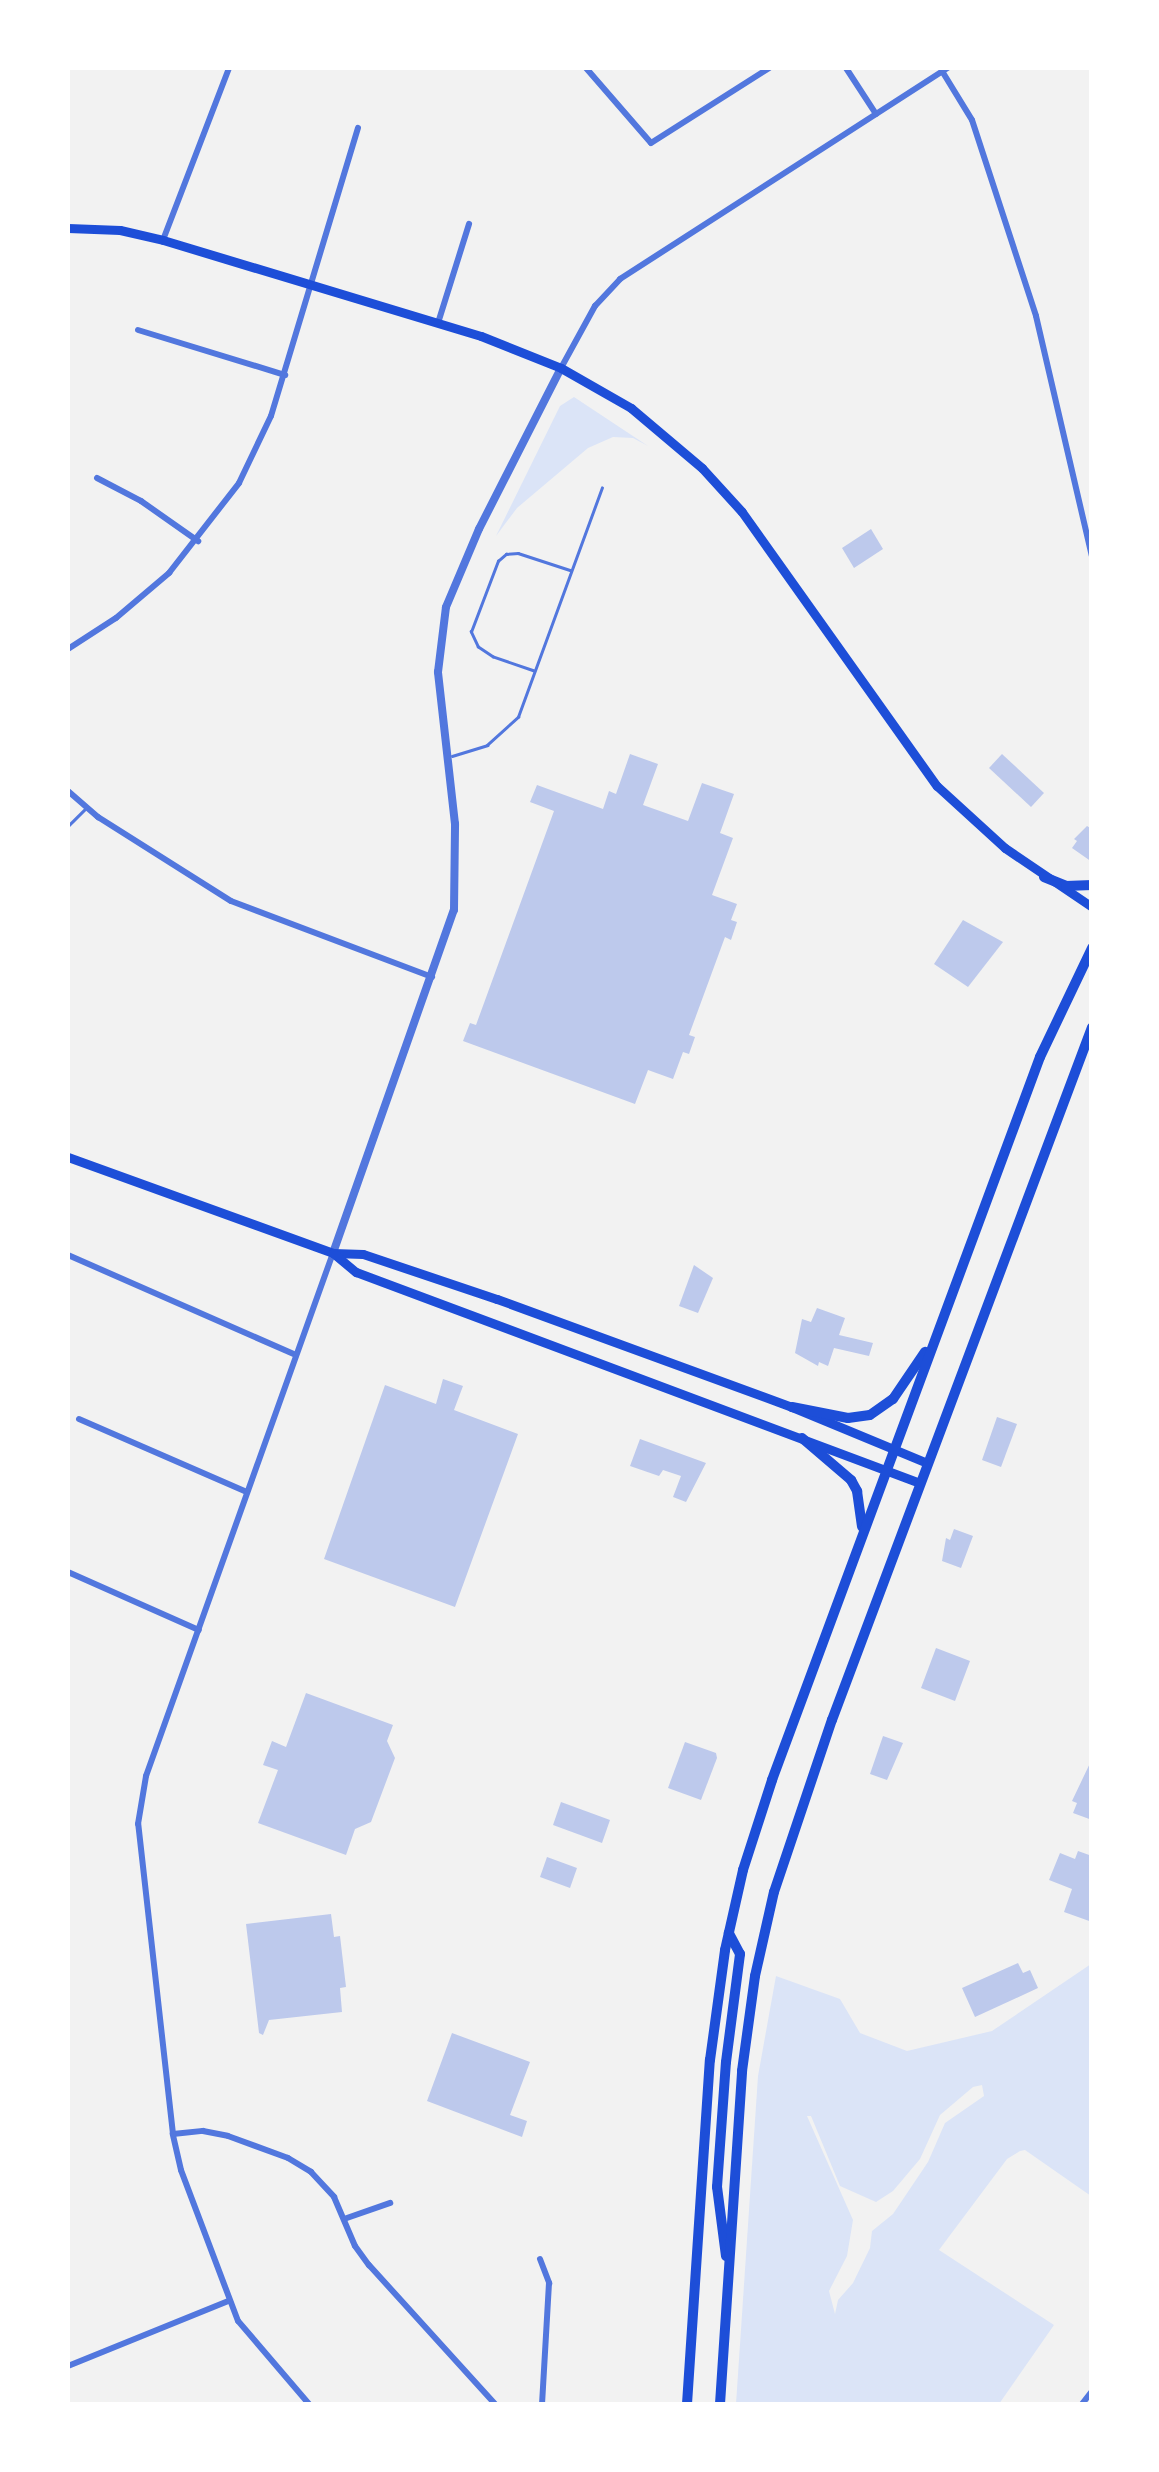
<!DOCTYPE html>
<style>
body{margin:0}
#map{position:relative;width:1159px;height:2472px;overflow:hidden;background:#f2f2f2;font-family:Overpass,sans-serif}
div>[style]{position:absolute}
.green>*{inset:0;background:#dbe4f7}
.building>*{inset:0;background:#bdc9ec}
.service>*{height:2.5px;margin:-1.25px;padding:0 1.25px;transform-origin:1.25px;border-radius:1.25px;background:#5277de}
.minor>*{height:6px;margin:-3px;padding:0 3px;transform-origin:3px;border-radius:3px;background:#5277de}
.tertiary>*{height:8px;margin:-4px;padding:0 4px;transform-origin:4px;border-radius:4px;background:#5277de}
.secondary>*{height:9px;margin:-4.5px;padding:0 4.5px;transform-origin:4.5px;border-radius:4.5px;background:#1d4ed8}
.primary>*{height:10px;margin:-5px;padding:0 5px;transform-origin:5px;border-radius:5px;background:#1d4ed8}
span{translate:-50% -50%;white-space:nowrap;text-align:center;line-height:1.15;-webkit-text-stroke:9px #fff;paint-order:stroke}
.frame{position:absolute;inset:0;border:70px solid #fff;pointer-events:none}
</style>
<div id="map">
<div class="green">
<div style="clip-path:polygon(574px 397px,648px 446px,633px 438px,613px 437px,588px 448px,517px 508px,496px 536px,560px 406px)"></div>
<div style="clip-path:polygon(evenodd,1091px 1964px,1091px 2196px,1025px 2150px,1020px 2151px,1007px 2159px,939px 2250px,1054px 2325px,999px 2404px,736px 2404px,758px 2076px,776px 1976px,840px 1999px,860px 2033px,907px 2051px,992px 2031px,1091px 1964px,982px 2085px,984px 2096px,945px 2123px,928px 2162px,893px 2214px,872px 2231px,870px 2248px,853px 2283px,838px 2300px,835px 2314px,829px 2291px,847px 2256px,853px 2220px,807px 2116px,811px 2116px,840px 2186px,876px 2202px,893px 2191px,920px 2159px,940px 2115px,973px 2087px,982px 2085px)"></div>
</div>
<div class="building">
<div style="clip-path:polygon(871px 529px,883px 549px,854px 568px,842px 548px)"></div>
<div style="clip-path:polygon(630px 754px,658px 764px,643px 805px,688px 821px,702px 783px,734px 794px,720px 833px,733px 838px,712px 895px,737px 904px,731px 920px,737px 922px,731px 940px,725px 937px,689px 1035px,695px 1037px,689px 1054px,683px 1052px,673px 1079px,648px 1070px,635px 1104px,463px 1041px,470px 1023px,476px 1025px,554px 811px,530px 802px,537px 785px,603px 809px,609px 791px,616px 794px)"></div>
<div style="clip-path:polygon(1002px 754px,1044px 793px,1031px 807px,989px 768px)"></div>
<div style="clip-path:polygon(1087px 826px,1092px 829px,1092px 862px,1072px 848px,1077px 841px,1074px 839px)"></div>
<div style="clip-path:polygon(963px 920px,1003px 942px,968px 987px,934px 964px)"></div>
<div style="clip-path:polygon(694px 1265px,713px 1278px,698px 1313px,679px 1306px)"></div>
<div style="clip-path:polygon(817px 1308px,845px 1318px,839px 1335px,873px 1343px,869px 1356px,834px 1348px,828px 1366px,819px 1362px,818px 1366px,795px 1353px,802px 1319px,811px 1322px)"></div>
<div style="clip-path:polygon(443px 1379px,463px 1386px,454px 1410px,518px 1434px,455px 1607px,324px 1559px,385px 1385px,436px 1404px)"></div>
<div style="clip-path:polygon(997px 1417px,1017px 1424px,1001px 1467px,982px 1460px)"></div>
<div style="clip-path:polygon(640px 1439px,706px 1463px,686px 1502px,673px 1497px,681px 1476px,663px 1470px,659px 1476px,630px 1466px)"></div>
<div style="clip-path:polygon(954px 1529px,973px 1536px,961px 1568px,942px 1561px,946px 1538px,950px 1540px)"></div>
<div style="clip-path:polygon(936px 1648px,970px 1661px,955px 1701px,921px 1688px)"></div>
<div style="clip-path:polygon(306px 1693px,393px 1725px,387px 1741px,395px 1758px,371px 1822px,355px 1829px,346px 1855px,258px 1823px,278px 1770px,263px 1765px,272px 1741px,286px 1747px)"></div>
<div style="clip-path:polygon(883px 1736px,903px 1743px,887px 1780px,870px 1774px)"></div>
<div style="clip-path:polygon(685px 1742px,716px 1753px,717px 1758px,701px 1800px,668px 1788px)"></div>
<div style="clip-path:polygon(1092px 1759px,1092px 1820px,1073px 1813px,1077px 1803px,1072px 1801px)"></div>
<div style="clip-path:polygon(561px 1802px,610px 1820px,602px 1843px,553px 1825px)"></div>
<div style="clip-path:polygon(1078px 1851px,1092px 1856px,1092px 1922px,1064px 1912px,1072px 1889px,1049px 1880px,1060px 1853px,1075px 1859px)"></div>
<div style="clip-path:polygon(547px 1857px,577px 1868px,570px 1888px,540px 1877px)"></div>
<div style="clip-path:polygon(331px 1914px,334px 1937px,340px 1936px,346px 1987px,340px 1988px,342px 2012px,269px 2020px,263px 2035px,259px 2033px,246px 1924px)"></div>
<div style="clip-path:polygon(1018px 1963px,1023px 1973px,1030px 1970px,1038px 1988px,975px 2017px,962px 1988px)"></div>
<div style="clip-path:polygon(452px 2033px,530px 2062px,510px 2115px,527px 2121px,522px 2137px,427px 2101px)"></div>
</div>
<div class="service">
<div style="left:534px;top:671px;width:43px;rotate:-161.1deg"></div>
<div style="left:493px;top:657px;width:18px;rotate:-146deg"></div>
<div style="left:478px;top:647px;width:17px;rotate:-115deg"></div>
<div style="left:471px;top:632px;width:76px;rotate:-69.2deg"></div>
<div style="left:498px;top:561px;width:11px;rotate:-41deg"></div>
<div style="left:506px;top:554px;width:12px;rotate:-5deg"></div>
<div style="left:518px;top:553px;width:55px;rotate:18.1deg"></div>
<div style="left:452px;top:756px;width:37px;rotate:-17deg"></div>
<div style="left:487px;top:745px;width:42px;rotate:-42.1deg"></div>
<div style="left:518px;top:717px;width:244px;rotate:-69.9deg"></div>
<div style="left:68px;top:826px;width:24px;rotate:-45deg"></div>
</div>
<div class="minor">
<div style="left:586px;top:68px;width:99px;rotate:49.1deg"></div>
<div style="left:651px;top:143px;width:140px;rotate:-32.4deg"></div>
<div style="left:846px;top:68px;width:55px;rotate:56.9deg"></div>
<div style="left:942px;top:71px;width:57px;rotate:58.5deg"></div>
<div style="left:972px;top:120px;width:206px;rotate:71.9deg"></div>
<div style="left:1036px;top:316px;width:246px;rotate:76.9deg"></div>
<div style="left:163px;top:240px;width:184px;rotate:-69deg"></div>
<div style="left:438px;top:323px;width:104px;rotate:-72.6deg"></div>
<div style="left:138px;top:330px;width:154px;rotate:17deg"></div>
<div style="left:561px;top:368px;width:71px;rotate:-61.3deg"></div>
<div style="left:595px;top:306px;width:37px;rotate:-47deg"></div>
<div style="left:620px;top:279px;width:390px;rotate:-32.8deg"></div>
<div style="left:97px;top:478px;width:50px;rotate:27.6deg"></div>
<div style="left:141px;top:501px;width:70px;rotate:35.1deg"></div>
<div style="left:68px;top:649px;width:57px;rotate:-32.9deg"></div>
<div style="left:116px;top:618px;width:70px;rotate:-40.3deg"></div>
<div style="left:169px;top:573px;width:114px;rotate:-52.1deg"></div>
<div style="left:239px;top:483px;width:74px;rotate:-64.5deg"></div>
<div style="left:271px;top:416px;width:301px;rotate:-73.2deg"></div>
<div style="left:68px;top:791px;width:40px;rotate:41deg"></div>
<div style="left:98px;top:817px;width:157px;rotate:32.3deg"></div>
<div style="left:231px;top:901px;width:215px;rotate:20.7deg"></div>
<div style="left:68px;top:1255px;width:249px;rotate:23.7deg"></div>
<div style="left:79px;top:1419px;width:183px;rotate:23.5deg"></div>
<div style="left:68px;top:1572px;width:143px;rotate:23.9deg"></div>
<div style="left:173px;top:2134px;width:30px;rotate:-6deg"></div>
<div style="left:203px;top:2131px;width:25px;rotate:11deg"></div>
<div style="left:228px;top:2136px;width:64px;rotate:20.1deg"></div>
<div style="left:288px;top:2158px;width:27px;rotate:31deg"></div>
<div style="left:311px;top:2172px;width:34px;rotate:47deg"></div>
<div style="left:334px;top:2197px;width:53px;rotate:66.8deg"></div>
<div style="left:355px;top:2246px;width:24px;rotate:54deg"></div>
<div style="left:369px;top:2265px;width:188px;rotate:47.8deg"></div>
<div style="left:344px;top:2219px;width:49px;rotate:-19.2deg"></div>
<div style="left:540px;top:2259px;width:26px;rotate:69deg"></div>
<div style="left:549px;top:2283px;width:121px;rotate:93.3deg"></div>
<div style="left:68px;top:2366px;width:173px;rotate:-22.1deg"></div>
<div style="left:309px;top:2404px;width:109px;rotate:-130.5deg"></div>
<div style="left:238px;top:2321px;width:161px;rotate:-110.7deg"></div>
<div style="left:181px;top:2170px;width:37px;rotate:-103deg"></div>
<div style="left:173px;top:2134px;width:312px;rotate:-96.4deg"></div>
<div style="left:138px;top:1824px;width:49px;rotate:-80.5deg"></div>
<div style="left:146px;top:1776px;width:555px;rotate:-70.33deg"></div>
<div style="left:1082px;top:2404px;width:16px;rotate:-52deg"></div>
</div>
<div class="tertiary">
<div style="left:333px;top:1253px;width:364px;rotate:-70.6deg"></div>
<div style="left:454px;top:910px;width:86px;rotate:-89.3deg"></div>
<div style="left:455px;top:824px;width:153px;rotate:-96.4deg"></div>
<div style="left:438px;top:672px;width:65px;rotate:-83deg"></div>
<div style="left:446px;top:607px;width:85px;rotate:-67.1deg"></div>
<div style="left:479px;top:529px;width:181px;rotate:-63deg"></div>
</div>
<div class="secondary">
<div style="left:68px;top:228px;width:52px;rotate:2.2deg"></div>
<div style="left:120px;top:230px;width:44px;rotate:13.1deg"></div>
<div style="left:163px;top:240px;width:332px;rotate:16.8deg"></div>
<div style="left:481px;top:336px;width:86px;rotate:21.8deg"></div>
<div style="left:561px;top:368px;width:81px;rotate:29.7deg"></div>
<div style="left:631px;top:408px;width:93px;rotate:40.2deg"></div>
<div style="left:702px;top:468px;width:59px;rotate:47.7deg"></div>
<div style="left:742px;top:512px;width:336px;rotate:54.6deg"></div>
<div style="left:937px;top:786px;width:92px;rotate:42.4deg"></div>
<div style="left:1005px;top:848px;width:105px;rotate:34.1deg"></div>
<div style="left:68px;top:1157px;width:282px;rotate:19.9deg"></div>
<div style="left:333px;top:1253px;width:30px;rotate:2deg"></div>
<div style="left:363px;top:1254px;width:141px;rotate:18.6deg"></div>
<div style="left:497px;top:1299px;width:314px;rotate:20.1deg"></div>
<div style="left:792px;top:1407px;width:146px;rotate:22.5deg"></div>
<div style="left:333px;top:1253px;width:30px;rotate:40deg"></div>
<div style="left:356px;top:1272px;width:602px;rotate:20.51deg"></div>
</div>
<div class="primary">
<div style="left:1044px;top:877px;width:24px;rotate:22deg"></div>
<div style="left:1066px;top:886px;width:26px;rotate:-2deg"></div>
<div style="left:792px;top:1407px;width:57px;rotate:11.1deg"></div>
<div style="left:848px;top:1418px;width:22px;rotate:-8deg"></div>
<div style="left:870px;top:1415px;width:28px;rotate:-35deg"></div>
<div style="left:893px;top:1399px;width:57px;rotate:-55.8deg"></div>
<div style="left:802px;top:1438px;width:65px;rotate:40.6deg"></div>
<div style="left:851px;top:1480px;width:13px;rotate:61deg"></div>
<div style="left:857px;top:1491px;width:36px;rotate:82deg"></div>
<div style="left:726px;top:2256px;width:70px;rotate:-97.4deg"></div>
<div style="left:717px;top:2187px;width:125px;rotate:-85.9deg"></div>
<div style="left:726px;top:2062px;width:109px;rotate:-82.6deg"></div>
<div style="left:740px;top:1954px;width:24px;rotate:-118deg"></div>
<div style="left:687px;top:2404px;width:345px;rotate:-86.2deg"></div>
<div style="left:710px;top:2060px;width:111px;rotate:-82.2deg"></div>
<div style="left:725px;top:1950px;width:82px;rotate:-77.3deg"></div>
<div style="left:743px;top:1870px;width:95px;rotate:-72.1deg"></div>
<div style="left:772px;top:1780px;width:771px;rotate:-69.66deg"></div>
<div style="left:1040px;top:1057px;width:121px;rotate:-64.5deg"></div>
<div style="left:720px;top:2404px;width:334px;rotate:-86.2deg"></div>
<div style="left:742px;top:2071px;width:96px;rotate:-82.2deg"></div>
<div style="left:755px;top:1976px;width:86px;rotate:-77.3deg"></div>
<div style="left:774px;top:1892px;width:182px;rotate:-71.4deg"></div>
<div style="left:832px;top:1720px;width:740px;rotate:-69.43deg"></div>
</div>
<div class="frame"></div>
</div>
